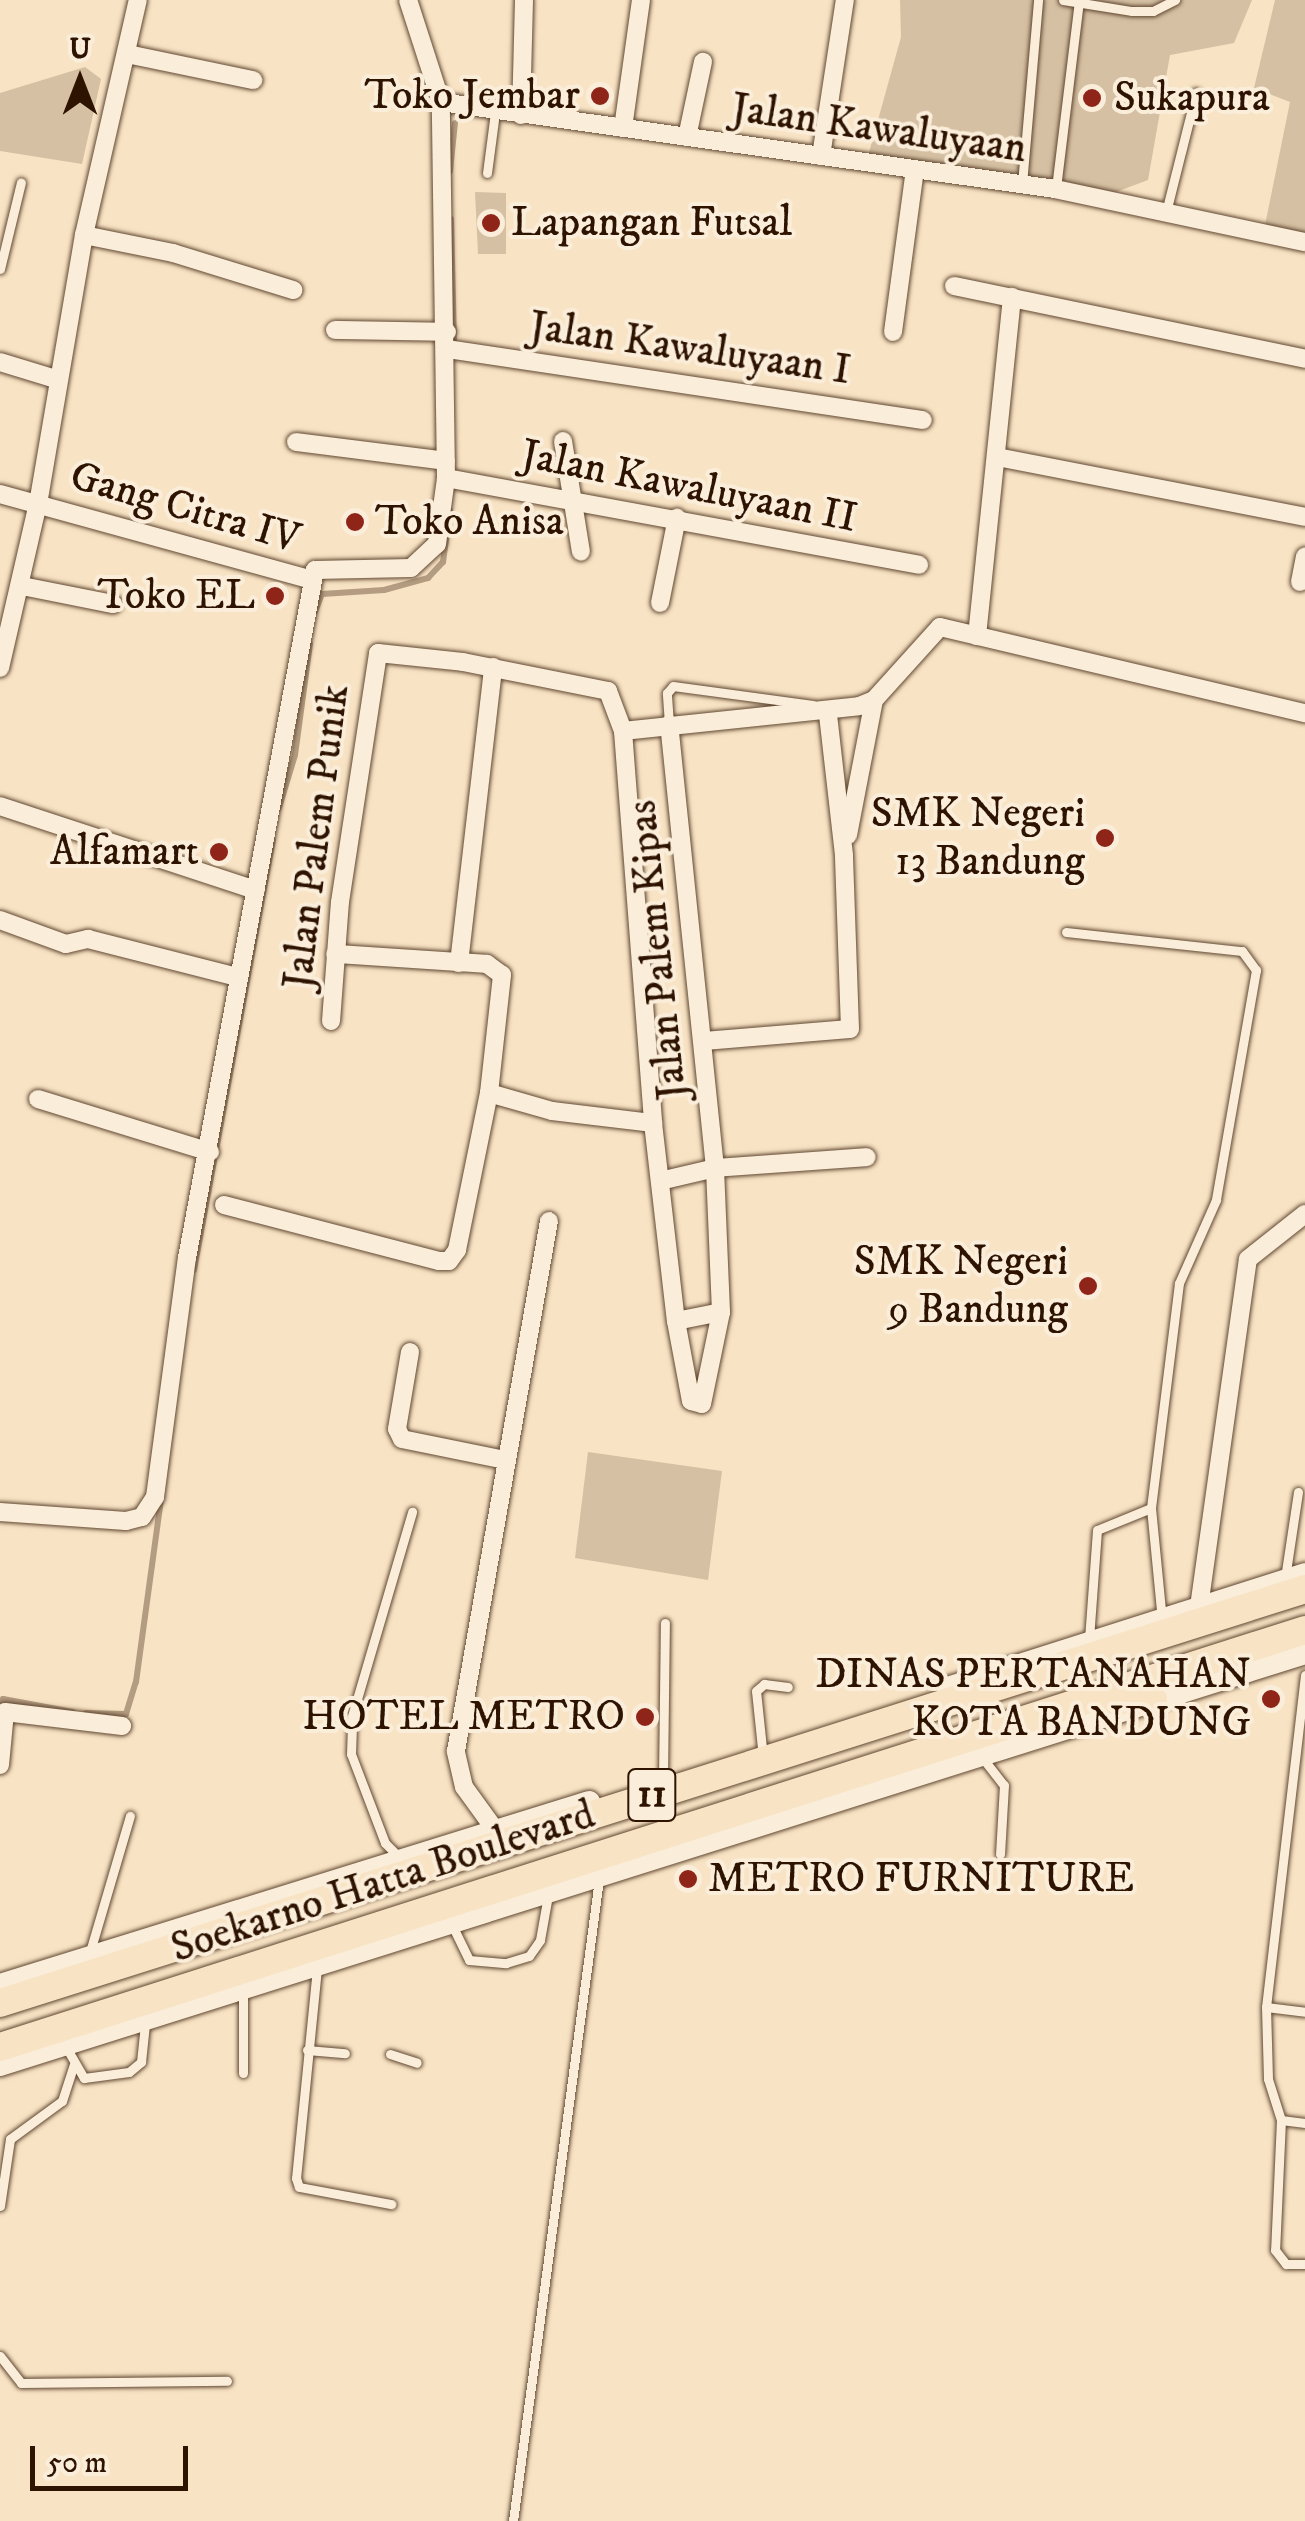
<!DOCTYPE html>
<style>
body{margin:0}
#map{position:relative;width:1305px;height:2521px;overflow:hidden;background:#f8e3c4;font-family:"IM FELL DW Pica",serif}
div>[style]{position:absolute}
.green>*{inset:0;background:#d5c0a3}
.stream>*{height:6px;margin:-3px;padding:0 3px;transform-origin:3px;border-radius:3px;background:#b39c81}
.roads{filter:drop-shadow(0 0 2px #604731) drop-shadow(0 0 2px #604731)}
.service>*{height:9px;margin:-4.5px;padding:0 4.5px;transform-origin:4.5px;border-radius:4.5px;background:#faedd9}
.minor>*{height:18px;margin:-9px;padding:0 9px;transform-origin:9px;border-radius:9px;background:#faedd9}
.secondary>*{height:22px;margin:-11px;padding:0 11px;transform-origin:11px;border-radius:11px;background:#faedd9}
.trunk>*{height:28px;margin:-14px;padding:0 14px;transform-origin:14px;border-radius:14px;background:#f8e3c4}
.dots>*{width:28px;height:28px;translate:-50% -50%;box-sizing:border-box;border:5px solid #faedd9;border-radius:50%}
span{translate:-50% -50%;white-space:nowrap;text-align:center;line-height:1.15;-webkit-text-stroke:8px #faedd9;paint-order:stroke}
.shield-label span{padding:2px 8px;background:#faedd9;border:2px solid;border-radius:8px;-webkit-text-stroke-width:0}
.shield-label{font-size:40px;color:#2d1300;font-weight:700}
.poi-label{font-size:42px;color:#2d1300}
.right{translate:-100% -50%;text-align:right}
.left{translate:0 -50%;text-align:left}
.street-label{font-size:42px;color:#2d1300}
.north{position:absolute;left:30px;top:30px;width:100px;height:100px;-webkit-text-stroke:8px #faedd9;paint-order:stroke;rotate:0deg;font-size:28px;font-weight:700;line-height:40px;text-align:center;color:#2d1300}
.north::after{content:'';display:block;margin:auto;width:35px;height:45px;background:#2d1300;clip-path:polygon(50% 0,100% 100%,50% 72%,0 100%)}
.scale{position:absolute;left:30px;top:2446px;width:158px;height:45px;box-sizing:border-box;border:5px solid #2d1300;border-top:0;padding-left:12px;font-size:30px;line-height:35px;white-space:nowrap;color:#2d1300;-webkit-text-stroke:8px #faedd9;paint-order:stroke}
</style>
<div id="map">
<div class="green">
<div style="clip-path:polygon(900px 0,1252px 0,1234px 43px,1170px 55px,1148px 180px,1108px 195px,868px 156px,901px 37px)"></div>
<div style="clip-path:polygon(1275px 0,1305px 0,1305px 235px,1265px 225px,1290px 102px,1254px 88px)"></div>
<div style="clip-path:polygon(85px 67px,101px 79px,82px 164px,0 151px,0 93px)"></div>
<div style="clip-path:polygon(475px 192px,506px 193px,506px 254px,478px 254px)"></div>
<div style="clip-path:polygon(588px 1452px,722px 1471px,708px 1580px,575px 1558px)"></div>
</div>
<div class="stream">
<div style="left:450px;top:171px;width:48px;rotate:-84.1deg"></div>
<div style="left:451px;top:219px;width:127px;rotate:88.6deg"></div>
<div style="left:315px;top:612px;width:19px;rotate:-69deg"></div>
<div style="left:322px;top:594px;width:62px;rotate:-3.7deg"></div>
<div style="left:384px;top:590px;width:46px;rotate:-15.3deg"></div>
<div style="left:428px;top:578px;width:22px;rotate:-47deg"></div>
<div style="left:443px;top:562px;width:52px;rotate:-82.3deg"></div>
<div style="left:279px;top:808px;width:55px;rotate:-73.2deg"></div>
<div style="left:295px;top:755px;width:112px;rotate:-82.3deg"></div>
<div style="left:194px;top:1270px;width:437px;rotate:-79.6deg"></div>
<div style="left:2px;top:1710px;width:11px;rotate:-85deg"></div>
<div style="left:3px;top:1699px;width:71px;rotate:10.5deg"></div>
<div style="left:86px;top:1713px;width:40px;rotate:1.4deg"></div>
<div style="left:126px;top:1714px;width:34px;rotate:-73deg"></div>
<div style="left:136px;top:1682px;width:184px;rotate:-82.2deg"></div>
</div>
<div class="roads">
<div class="service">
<div style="left:1063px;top:0;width:70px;rotate:9.1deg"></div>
<div style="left:1132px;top:11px;width:21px"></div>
<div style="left:1153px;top:11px;width:25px;rotate:-27deg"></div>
<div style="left:487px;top:173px;width:62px;rotate:-82.5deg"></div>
<div style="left:1022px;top:184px;width:185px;rotate:-85deg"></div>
<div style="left:1056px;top:188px;width:187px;rotate:-83deg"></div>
<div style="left:1166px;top:212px;width:123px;rotate:-75.9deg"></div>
<div style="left:0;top:269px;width:89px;rotate:-76.4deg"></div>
<div style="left:669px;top:724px;width:31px;rotate:-94deg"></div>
<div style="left:667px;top:693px;width:9px;rotate:-49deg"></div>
<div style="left:673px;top:686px;width:141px;rotate:7.7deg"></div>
<div style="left:1066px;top:932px;width:177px;rotate:6.2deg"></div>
<div style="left:1242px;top:951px;width:24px;rotate:54deg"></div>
<div style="left:1256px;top:970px;width:233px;rotate:99.9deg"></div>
<div style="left:1216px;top:1200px;width:91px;rotate:114deg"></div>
<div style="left:1179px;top:1283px;width:227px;rotate:97.1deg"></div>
<div style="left:1151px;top:1508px;width:58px;rotate:157.8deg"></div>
<div style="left:1097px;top:1530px;width:109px;rotate:94.2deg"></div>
<div style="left:1151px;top:1508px;width:113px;rotate:84.4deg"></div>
<div style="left:1285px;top:1578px;width:87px;rotate:-81.4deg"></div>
<div style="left:1305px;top:1675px;width:334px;rotate:96.7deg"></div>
<div style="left:1266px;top:2007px;width:72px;rotate:88.4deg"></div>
<div style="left:1268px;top:2079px;width:43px;rotate:72.4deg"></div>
<div style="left:1281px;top:2120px;width:130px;rotate:92.6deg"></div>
<div style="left:1275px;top:2250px;width:18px;rotate:52deg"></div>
<div style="left:1286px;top:2264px;width:19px"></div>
<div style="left:762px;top:1748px;width:57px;rotate:-96deg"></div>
<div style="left:756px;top:1691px;width:11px;rotate:-41deg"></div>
<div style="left:764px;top:1684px;width:24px;rotate:7deg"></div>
<div style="left:981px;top:1756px;width:37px;rotate:52deg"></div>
<div style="left:1004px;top:1785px;width:69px;rotate:93.3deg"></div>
<div style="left:663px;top:1779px;width:156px;rotate:-89.3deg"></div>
<div style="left:400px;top:1858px;width:21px;rotate:-135deg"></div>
<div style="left:385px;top:1843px;width:95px;rotate:-110.9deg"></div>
<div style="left:351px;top:1754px;width:38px;rotate:-88deg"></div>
<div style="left:352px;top:1716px;width:213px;rotate:-73.6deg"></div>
<div style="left:452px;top:1925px;width:39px;rotate:64deg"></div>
<div style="left:469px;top:1960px;width:37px;rotate:5deg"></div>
<div style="left:506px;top:1963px;width:24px;rotate:-17deg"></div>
<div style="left:529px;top:1956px;width:19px;rotate:-55deg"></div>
<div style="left:540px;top:1940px;width:46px;rotate:-79.9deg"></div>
<div style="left:89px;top:1955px;width:145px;rotate:-73.6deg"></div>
<div style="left:317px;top:1968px;width:211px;rotate:95.7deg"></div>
<div style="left:296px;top:2178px;width:9px;rotate:72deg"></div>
<div style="left:299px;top:2187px;width:94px;rotate:10.5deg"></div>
<div style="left:243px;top:1991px;width:82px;rotate:90deg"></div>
<div style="left:1266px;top:2007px;width:39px;rotate:7deg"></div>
<div style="left:66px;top:2047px;width:36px;rotate:60deg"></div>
<div style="left:84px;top:2078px;width:45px;rotate:-7.6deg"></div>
<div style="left:129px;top:2072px;width:16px;rotate:-40deg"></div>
<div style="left:141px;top:2062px;width:39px;rotate:-84deg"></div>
<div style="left:307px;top:2050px;width:38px;rotate:5deg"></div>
<div style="left:390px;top:2054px;width:28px;rotate:18deg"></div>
<div style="left:1281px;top:2120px;width:24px;rotate:7deg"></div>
<div style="left:0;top:2206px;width:68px;rotate:-81.5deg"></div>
<div style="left:10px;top:2139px;width:64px;rotate:-36.2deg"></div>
<div style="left:62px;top:2101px;width:38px;rotate:-72deg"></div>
<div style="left:0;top:2356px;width:34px;rotate:52deg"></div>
<div style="left:21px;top:2383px;width:206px;rotate:-0.6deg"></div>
<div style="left:513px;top:2521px;width:648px;rotate:-82.37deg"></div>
</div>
<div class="minor">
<div style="left:127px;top:54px;width:129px;rotate:11.7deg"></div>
<div style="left:441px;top:102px;width:620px;rotate:8.06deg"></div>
<div style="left:1055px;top:189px;width:256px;rotate:12deg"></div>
<div style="left:521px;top:115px;width:115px;rotate:-88.5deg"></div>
<div style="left:623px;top:128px;width:129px;rotate:-82deg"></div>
<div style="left:687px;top:137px;width:77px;rotate:-78deg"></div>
<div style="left:821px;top:156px;width:158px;rotate:-81.3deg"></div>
<div style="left:84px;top:235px;width:91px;rotate:11.4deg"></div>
<div style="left:173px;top:253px;width:126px;rotate:17.1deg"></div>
<div style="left:954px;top:286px;width:359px;rotate:11.7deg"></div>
<div style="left:335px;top:330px;width:112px;rotate:1deg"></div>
<div style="left:893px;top:332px;width:164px;rotate:-82.3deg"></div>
<div style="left:447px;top:349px;width:481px;rotate:8.5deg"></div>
<div style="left:0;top:362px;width:59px;rotate:16.9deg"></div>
<div style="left:563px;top:441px;width:112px;rotate:80.8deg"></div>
<div style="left:296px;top:442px;width:151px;rotate:7.2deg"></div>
<div style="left:997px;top:457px;width:314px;rotate:11deg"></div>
<div style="left:446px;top:478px;width:481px;rotate:10.4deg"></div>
<div style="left:0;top:494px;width:324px;rotate:15.4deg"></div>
<div style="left:1300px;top:582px;width:26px;rotate:-79deg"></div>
<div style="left:22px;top:586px;width:93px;rotate:11.2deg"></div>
<div style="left:660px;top:603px;width:87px;rotate:-78.7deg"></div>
<div style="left:977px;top:636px;width:341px;rotate:-84.1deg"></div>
<div style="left:0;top:668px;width:168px;rotate:-77deg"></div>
<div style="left:38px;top:504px;width:273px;rotate:-80.3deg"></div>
<div style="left:84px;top:235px;width:241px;rotate:-77.1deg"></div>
<div style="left:623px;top:731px;width:237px;rotate:-6deg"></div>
<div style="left:859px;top:706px;width:16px;rotate:-22deg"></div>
<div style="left:874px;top:700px;width:98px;rotate:-47.9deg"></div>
<div style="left:940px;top:627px;width:375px;rotate:13.3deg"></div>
<div style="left:0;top:806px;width:269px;rotate:18.2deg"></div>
<div style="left:848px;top:835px;width:137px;rotate:-79.1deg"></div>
<div style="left:0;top:920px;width:70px;rotate:20deg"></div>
<div style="left:66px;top:944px;width:23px;rotate:-13deg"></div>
<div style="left:88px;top:939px;width:154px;rotate:14.3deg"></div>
<div style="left:459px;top:963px;width:298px;rotate:-83.4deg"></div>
<div style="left:331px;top:1021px;width:119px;rotate:-85.7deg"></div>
<div style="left:340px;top:902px;width:252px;rotate:-81.3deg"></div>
<div style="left:378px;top:653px;width:85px;rotate:6deg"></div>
<div style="left:463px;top:662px;width:148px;rotate:11.3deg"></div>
<div style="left:608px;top:691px;width:43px;rotate:69.4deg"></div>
<div style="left:623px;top:731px;width:393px;rotate:85.6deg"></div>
<div style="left:653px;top:1123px;width:199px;rotate:83.4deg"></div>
<div style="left:676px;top:1321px;width:81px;rotate:79.4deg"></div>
<div style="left:691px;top:1401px;width:11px;rotate:15deg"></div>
<div style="left:702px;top:1404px;width:94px;rotate:-78.3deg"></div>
<div style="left:721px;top:1312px;width:144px;rotate:-92.4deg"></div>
<div style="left:715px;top:1168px;width:446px;rotate:-95.9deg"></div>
<div style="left:704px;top:1041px;width:146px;rotate:-4.7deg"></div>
<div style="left:850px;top:1029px;width:174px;rotate:-92deg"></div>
<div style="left:844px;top:855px;width:142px;rotate:-96.5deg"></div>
<div style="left:489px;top:1093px;width:66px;rotate:15.9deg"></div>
<div style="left:552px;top:1111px;width:102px;rotate:6.8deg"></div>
<div style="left:38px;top:1099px;width:180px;rotate:17.1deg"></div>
<div style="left:660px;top:1181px;width:57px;rotate:-13.3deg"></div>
<div style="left:715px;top:1168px;width:152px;rotate:-4.1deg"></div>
<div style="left:224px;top:1205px;width:222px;rotate:14.6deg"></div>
<div style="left:439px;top:1261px;width:10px"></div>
<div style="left:449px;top:1261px;width:14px;rotate:-54deg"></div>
<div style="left:457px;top:1250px;width:160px;rotate:-78.5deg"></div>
<div style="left:489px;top:1093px;width:119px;rotate:-83.7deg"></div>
<div style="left:502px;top:975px;width:19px;rotate:-144deg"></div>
<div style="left:487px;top:964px;width:152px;rotate:-176.2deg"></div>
<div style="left:676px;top:1321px;width:46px;rotate:-11.3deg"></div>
<div style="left:410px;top:1352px;width:78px;rotate:99.6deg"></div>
<div style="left:397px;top:1429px;width:11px;rotate:63deg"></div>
<div style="left:402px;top:1439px;width:105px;rotate:11.5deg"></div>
<div style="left:0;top:1512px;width:126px;rotate:4.1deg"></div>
<div style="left:126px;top:1521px;width:16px;rotate:-14deg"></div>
<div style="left:142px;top:1517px;width:24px;rotate:-57deg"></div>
<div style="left:155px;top:1497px;width:241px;rotate:-82.4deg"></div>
<div style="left:187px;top:1258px;width:700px;rotate:-79.46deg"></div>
<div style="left:315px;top:570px;width:96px;rotate:-1.2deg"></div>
<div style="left:411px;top:568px;width:35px;rotate:-43deg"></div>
<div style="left:437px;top:544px;width:67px;rotate:-82.2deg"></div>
<div style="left:446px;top:478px;width:376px;rotate:-90.8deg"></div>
<div style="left:441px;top:102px;width:107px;rotate:-107.9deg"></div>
<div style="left:1199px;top:1607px;width:351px;rotate:-82deg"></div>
<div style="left:1248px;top:1259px;width:73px;rotate:-38.3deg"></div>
<div style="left:0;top:1765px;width:53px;rotate:-84.6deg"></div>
<div style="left:5px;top:1712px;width:118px;rotate:6.8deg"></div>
<div style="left:496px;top:1831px;width:54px;rotate:-126deg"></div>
<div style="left:464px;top:1787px;width:37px;rotate:-103deg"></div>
<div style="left:456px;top:1751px;width:538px;rotate:-80.05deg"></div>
</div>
<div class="secondary">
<div style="left:948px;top:1688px;width:375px;rotate:-17.7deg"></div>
<div style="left:0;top:1985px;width:617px;rotate:-17.26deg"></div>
<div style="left:0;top:2065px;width:1368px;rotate:-17.52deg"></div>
</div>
<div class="trunk">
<div style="left:1109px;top:1700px;width:44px"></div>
<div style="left:0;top:2003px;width:1369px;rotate:-17.6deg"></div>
<div style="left:0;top:2047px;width:1370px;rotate:-17.72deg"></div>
</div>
</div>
<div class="dots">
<div style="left:600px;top:96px;background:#8f2418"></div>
<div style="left:1092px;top:98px;background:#8f2418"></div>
<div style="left:491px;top:223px;background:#8f2418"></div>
<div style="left:355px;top:522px;background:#8f2418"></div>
<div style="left:275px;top:596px;background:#8f2418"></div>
<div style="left:1105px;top:838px;background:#8f2418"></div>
<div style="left:219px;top:852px;background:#8f2418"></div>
<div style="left:1088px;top:1286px;background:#8f2418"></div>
<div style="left:1271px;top:1699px;background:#8f2418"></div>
<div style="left:645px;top:1717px;background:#8f2418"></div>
<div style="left:688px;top:1879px;background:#8f2418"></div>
</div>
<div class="shield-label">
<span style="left:652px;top:1795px">11</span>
</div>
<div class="poi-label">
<span class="right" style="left:580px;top:96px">Toko Jembar</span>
<span class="left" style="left:1114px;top:98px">Sukapura</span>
<span class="left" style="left:511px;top:223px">Lapangan Futsal</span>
<span class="left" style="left:375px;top:522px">Toko Anisa</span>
<span class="right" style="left:255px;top:596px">Toko EL</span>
<span class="right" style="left:1085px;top:838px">SMK Negeri<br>13 Bandung</span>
<span class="right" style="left:199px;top:852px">Alfamart</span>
<span class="right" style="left:1068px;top:1286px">SMK Negeri<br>9 Bandung</span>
<span class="right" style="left:1251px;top:1699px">DINAS PERTANAHAN<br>KOTA BANDUNG</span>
<span class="right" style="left:625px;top:1717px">HOTEL METRO</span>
<span class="left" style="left:708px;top:1879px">METRO FURNITURE</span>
</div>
<div class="street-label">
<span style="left:879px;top:129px;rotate:8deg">Jalan Kawaluyaan</span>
<span style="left:690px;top:349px;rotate:8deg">Jalan Kawaluyaan I</span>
<span style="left:689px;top:487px;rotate:11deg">Jalan Kawaluyaan II</span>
<span style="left:185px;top:508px;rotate:16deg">Gang Citra IV</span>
<span style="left:317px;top:837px;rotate:-83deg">Jalan Palem Punik</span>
<span style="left:658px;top:950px;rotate:-96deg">Jalan Palem Kipas</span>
<span style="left:383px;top:1882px;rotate:-18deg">Soekarno Hatta Boulevard</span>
</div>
<div class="north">U</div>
<div class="scale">50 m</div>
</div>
